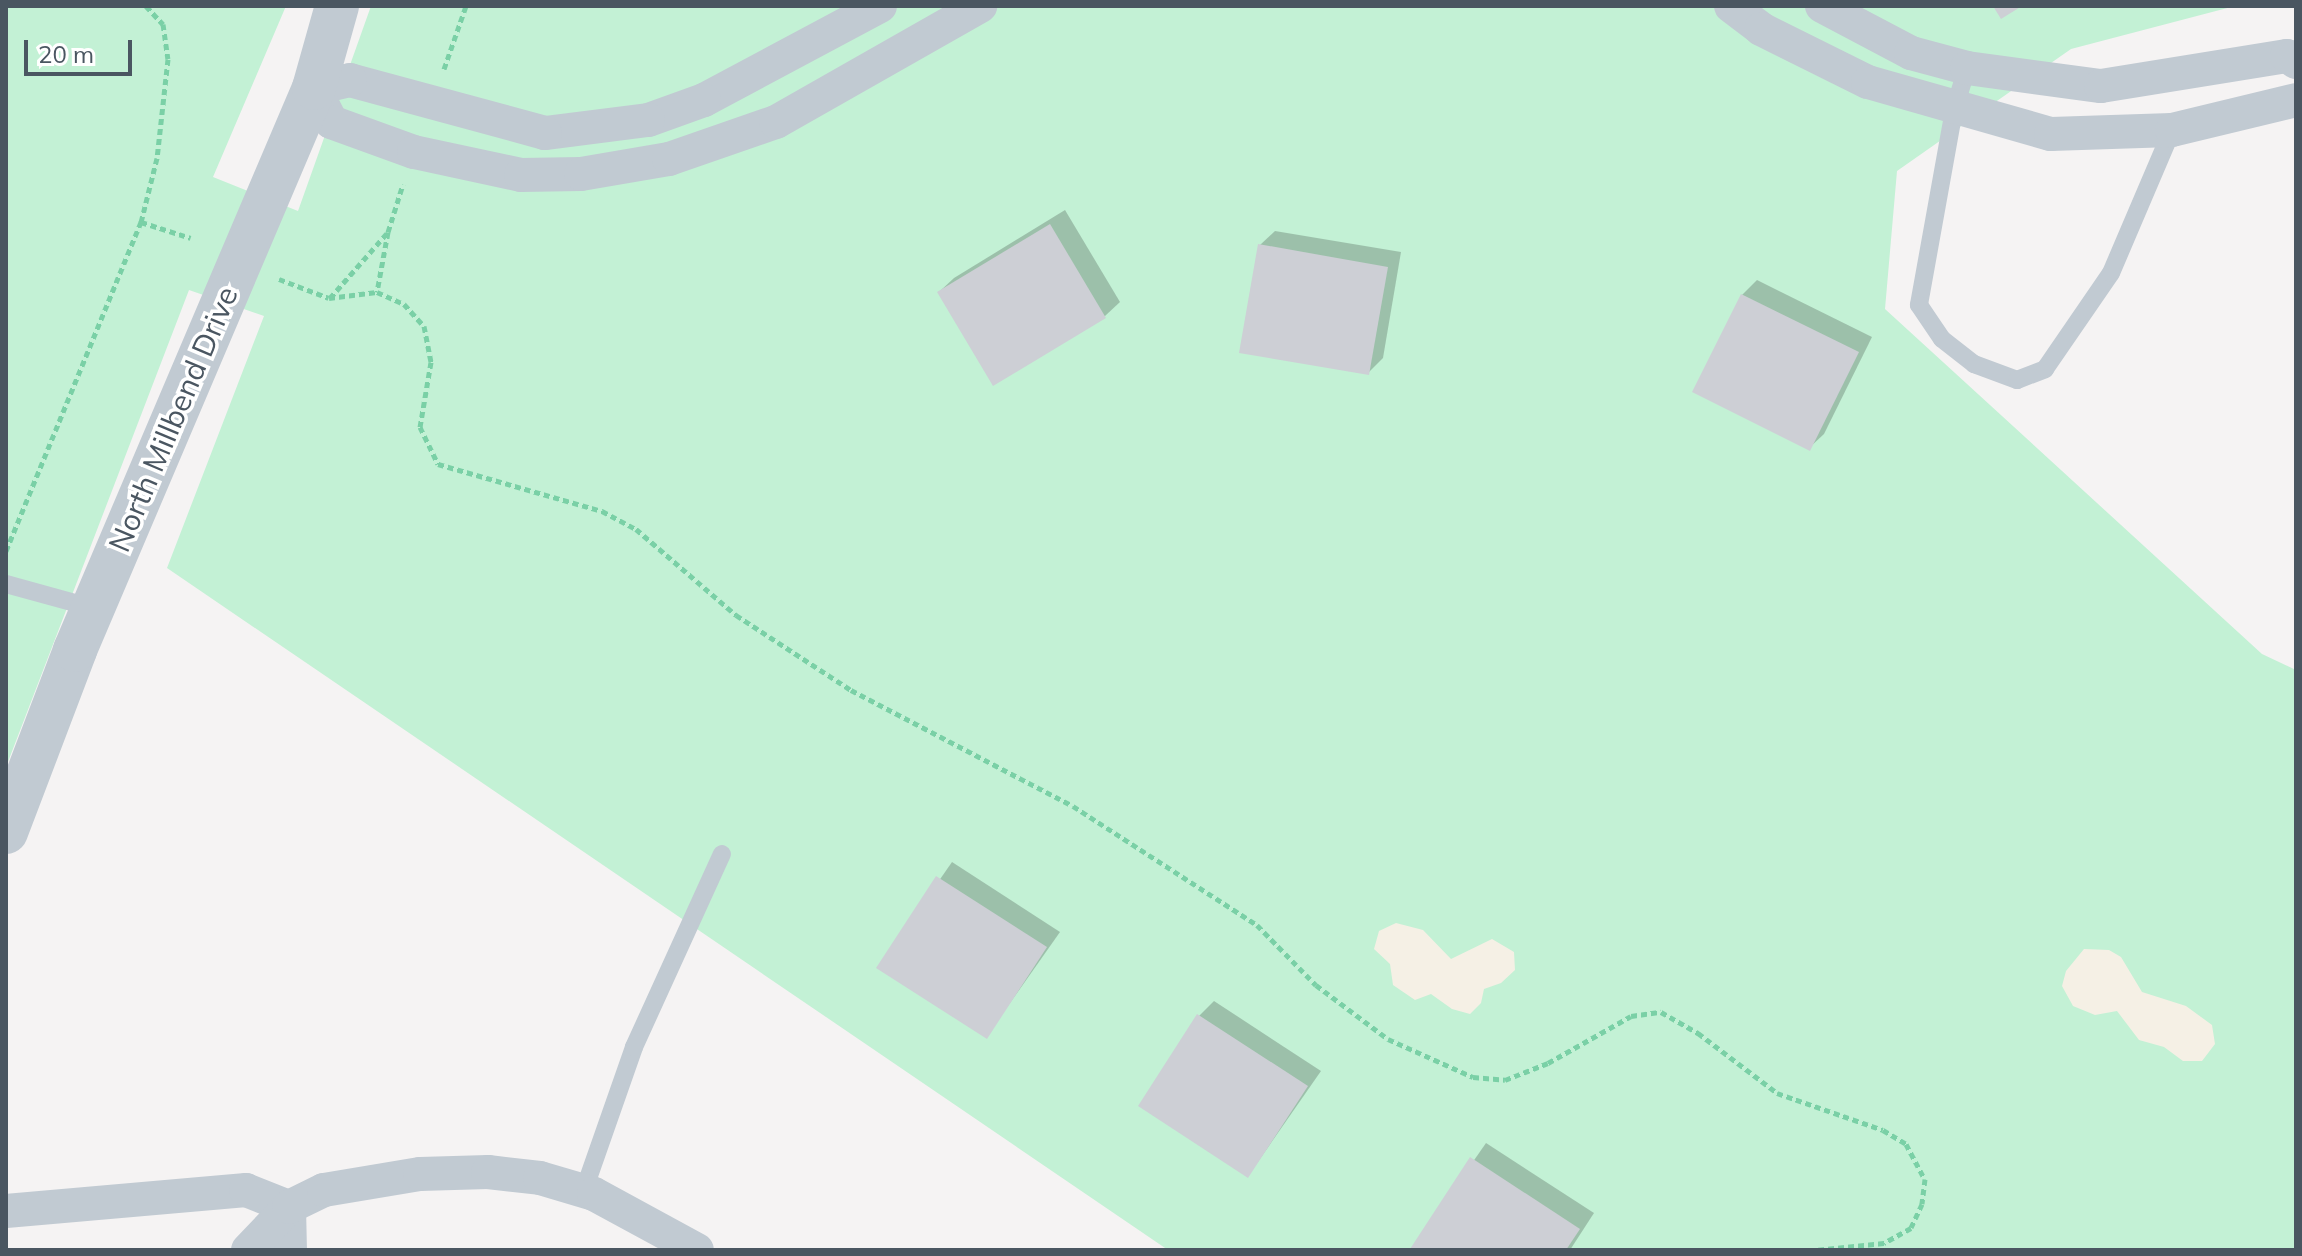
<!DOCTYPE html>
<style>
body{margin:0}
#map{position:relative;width:2302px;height:1256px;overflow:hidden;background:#f5f3f3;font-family:Mulish,sans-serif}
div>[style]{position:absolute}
.green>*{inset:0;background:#c3f1d5}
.sand>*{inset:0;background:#f5f0e5}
.shadow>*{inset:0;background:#0003}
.building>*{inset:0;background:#cdcfd5}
.path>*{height:5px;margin-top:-2.5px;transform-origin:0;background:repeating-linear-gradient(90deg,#7ad0a6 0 6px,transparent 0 10px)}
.service>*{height:18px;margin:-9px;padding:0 9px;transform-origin:9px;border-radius:9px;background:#c1cad2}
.minor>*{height:34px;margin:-17px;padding:0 17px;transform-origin:17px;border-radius:17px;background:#c1cad2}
.tertiary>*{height:44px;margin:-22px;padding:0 22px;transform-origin:22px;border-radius:22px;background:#c1cad2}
span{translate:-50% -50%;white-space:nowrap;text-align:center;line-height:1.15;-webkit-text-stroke:7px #fff;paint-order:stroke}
.street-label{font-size:30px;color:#4a5661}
.frame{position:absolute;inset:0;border:8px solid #4a5661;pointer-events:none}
.scale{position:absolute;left:24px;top:40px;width:108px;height:36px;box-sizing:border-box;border:4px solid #4a5661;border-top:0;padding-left:10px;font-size:24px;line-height:28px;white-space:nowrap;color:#4a5661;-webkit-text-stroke:6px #fff;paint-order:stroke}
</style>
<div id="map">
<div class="green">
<div style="clip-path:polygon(6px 6px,286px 6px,213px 177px,298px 211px,371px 6px,2235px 6px,2071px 49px,1897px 171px,1885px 309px,2262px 654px,2296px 670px,2296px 1250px,1168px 1250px,167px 568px,264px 316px,189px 290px,6px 767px)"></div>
</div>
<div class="sand">
<div style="clip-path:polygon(1396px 923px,1423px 930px,1451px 959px,1492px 939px,1514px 952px,1515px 970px,1501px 983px,1484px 989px,1481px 1003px,1470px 1014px,1452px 1009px,1431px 994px,1415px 1000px,1393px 985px,1390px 964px,1374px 949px,1379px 931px)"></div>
<div style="clip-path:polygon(2084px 949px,2109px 950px,2121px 957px,2142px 992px,2186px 1006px,2212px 1025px,2215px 1044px,2202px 1061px,2183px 1061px,2164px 1047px,2139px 1040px,2117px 1011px,2095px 1015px,2073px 1006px,2062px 986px,2066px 971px)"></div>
</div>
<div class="shadow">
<div style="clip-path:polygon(1065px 210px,1120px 302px,1105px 316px,994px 384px,939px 292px,954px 278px)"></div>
<div style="clip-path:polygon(1275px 231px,1401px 252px,1383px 358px,1368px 373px,1260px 245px)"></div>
<div style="clip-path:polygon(1757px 280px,1872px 337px,1824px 434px,1809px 448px,1742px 295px)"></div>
<div style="clip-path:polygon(952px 862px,1060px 932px,986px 1037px,879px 967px)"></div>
<div style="clip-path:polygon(1214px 1001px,1321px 1071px,1248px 1176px,1199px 1016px)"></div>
<div style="clip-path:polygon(1486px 1143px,1594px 1213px,1570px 1250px,1413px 1248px)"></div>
</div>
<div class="building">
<div style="clip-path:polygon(1993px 6px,2022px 6px,2001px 19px)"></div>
<div style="clip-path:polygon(1050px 224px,1106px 318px,993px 386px,937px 292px)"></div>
<div style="clip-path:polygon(1258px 244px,1388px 267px,1369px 375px,1239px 353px)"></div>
<div style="clip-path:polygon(1741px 294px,1859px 352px,1810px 451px,1692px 392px)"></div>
<div style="clip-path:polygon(936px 876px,1047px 947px,987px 1039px,876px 968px)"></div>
<div style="clip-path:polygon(1197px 1014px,1308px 1086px,1248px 1178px,1138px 1106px)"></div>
<div style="clip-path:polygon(1470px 1157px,1580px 1229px,1566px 1250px,1410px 1249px)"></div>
</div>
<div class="path">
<div style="left:146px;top:6px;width:25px;rotate:47deg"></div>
<div style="left:163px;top:24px;width:35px;rotate:82deg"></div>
<div style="left:168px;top:59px;width:100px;rotate:96.3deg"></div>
<div style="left:157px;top:158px;width:66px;rotate:104deg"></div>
<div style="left:141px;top:222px;width:52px;rotate:17.7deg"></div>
<div style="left:444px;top:69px;width:67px;rotate:-70.8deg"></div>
<div style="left:388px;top:232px;width:50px;rotate:-72.6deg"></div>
<div style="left:279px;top:279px;width:53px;rotate:20.8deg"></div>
<div style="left:329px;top:298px;width:48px;rotate:-7.1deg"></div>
<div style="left:377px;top:292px;width:30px;rotate:24deg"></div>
<div style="left:404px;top:304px;width:30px;rotate:48deg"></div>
<div style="left:424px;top:326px;width:37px;rotate:79deg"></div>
<div style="left:431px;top:362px;width:66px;rotate:99.6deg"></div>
<div style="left:420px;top:427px;width:41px;rotate:64.1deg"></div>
<div style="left:438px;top:464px;width:171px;rotate:16deg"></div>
<div style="left:602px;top:511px;width:38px;rotate:28deg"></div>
<div style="left:636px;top:529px;width:132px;rotate:40.7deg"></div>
<div style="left:736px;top:615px;width:137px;rotate:33.1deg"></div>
<div style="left:851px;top:690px;width:250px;rotate:27.6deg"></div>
<div style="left:1073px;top:806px;width:219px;rotate:32.9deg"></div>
<div style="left:1257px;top:925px;width:84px;rotate:45.5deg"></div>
<div style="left:1316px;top:985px;width:90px;rotate:36.9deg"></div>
<div style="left:1388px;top:1039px;width:93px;rotate:24.1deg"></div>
<div style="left:1473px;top:1077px;width:32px;rotate:5deg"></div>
<div style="left:1505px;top:1080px;width:46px;rotate:-21.6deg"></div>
<div style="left:1548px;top:1063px;width:95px;rotate:-29.5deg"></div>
<div style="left:1631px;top:1016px;width:30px;rotate:-8deg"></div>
<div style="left:1661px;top:1012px;width:43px;rotate:29.6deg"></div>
<div style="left:1698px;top:1033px;width:99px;rotate:37.2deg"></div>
<div style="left:1777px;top:1093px;width:112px;rotate:19.2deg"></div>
<div style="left:1883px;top:1130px;width:27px;rotate:31deg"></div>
<div style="left:1906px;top:1144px;width:40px;rotate:62deg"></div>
<div style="left:1925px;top:1179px;width:25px;rotate:97deg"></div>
<div style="left:1922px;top:1204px;width:26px;rotate:115deg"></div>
<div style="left:1911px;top:1228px;width:31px;rotate:151deg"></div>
<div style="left:1884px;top:1243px;width:69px;rotate:174.2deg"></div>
<div style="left:330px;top:298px;width:88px;rotate:-48.7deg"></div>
<div style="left:388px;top:232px;width:61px;rotate:100.4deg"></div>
<div style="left:6px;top:551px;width:356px;rotate:-67.7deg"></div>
</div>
<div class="service">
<div style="left:1967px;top:68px;width:44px;rotate:107.2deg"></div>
<div style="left:1954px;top:110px;width:198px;rotate:100.2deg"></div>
<div style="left:1919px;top:305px;width:41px;rotate:55.9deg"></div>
<div style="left:1942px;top:339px;width:41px;rotate:38deg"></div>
<div style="left:1974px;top:364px;width:46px;rotate:20.4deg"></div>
<div style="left:2017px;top:380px;width:30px;rotate:-21deg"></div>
<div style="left:2045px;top:369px;width:116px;rotate:-55.5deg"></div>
<div style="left:2111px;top:273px;width:155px;rotate:-66.9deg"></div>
<div style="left:6px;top:584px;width:90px;rotate:15.4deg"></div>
<div style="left:584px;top:1190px;width:151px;rotate:-70.7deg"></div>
<div style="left:634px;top:1047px;width:212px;rotate:-65.5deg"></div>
</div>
<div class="minor">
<div style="left:880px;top:6px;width:200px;rotate:151.9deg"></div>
<div style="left:704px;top:100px;width:59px;rotate:160.3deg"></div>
<div style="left:648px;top:120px;width:104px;rotate:172.8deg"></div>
<div style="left:545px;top:133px;width:202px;rotate:-164.8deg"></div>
<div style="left:350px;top:80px;width:37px;rotate:167deg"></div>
<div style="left:314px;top:88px;width:38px;rotate:63deg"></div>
<div style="left:331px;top:122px;width:88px;rotate:19.9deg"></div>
<div style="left:414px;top:152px;width:109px;rotate:12.1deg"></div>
<div style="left:521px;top:175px;width:60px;rotate:-1deg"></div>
<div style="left:581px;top:174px;width:89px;rotate:-9.7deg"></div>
<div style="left:669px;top:159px;width:113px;rotate:-19.1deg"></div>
<div style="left:776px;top:122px;width:235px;rotate:-29.6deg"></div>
<div style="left:1731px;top:6px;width:38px;rotate:37deg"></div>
<div style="left:1761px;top:29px;width:119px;rotate:26.4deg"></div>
<div style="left:1868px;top:82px;width:190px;rotate:15.9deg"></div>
<div style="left:2051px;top:134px;width:121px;rotate:-1.9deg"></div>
<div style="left:2172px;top:130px;width:128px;rotate:-13.6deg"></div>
<div style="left:1822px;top:6px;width:101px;rotate:27.8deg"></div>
<div style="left:1911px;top:53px;width:58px;rotate:15deg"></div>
<div style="left:1967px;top:68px;width:135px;rotate:7.7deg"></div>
<div style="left:2101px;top:86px;width:188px;rotate:-9.2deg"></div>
<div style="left:2287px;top:56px;width:11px;rotate:34deg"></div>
<div style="left:289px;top:1207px;width:43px;rotate:88.7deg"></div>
<div style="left:6px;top:1211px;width:241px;rotate:-5deg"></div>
<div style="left:246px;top:1190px;width:46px;rotate:21.6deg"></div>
<div style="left:248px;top:1250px;width:59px;rotate:-46.4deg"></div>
<div style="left:289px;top:1207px;width:39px;rotate:-26deg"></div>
<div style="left:324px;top:1190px;width:97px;rotate:-9.5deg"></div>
<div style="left:420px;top:1174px;width:68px;rotate:-1.7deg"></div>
<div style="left:488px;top:1172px;width:52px;rotate:6.6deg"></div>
<div style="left:540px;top:1178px;width:56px;rotate:16.5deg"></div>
<div style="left:594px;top:1194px;width:117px;rotate:28.5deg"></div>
</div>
<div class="tertiary">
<div style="left:6px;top:832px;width:195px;rotate:-69.2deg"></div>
<div style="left:75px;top:650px;width:611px;rotate:-66.96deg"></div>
<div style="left:314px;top:88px;width:85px;rotate:-74.3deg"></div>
</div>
<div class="street-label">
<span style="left:173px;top:419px;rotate:-67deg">North Millbend Drive</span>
</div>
<div class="frame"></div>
<div class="scale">20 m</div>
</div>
